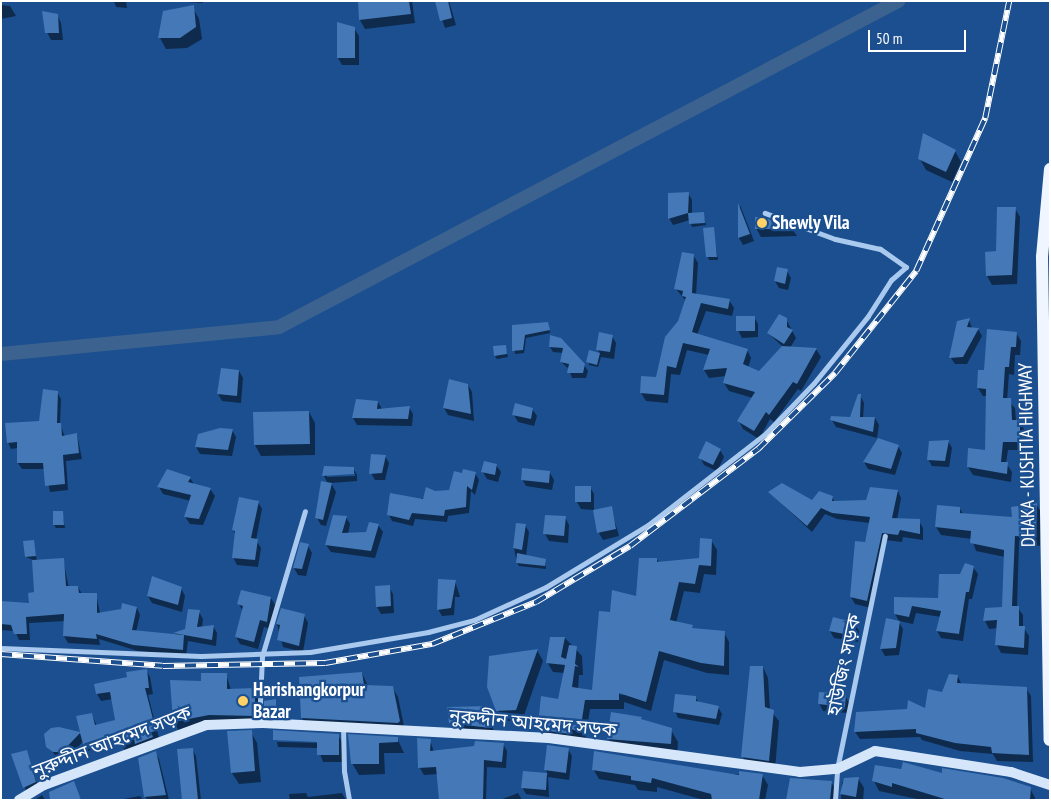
<!DOCTYPE html>
<meta charset="utf-8">
<style>
body{margin:0}
#map{position:relative;width:1051px;height:801px;overflow:hidden;background:#1b4f8f;font-family:"PT Sans Narrow","Noto Sans Bengali",sans-serif}
div>[style]{position:absolute}
.shadow>*{inset:0;background:#0007}
.canal>*{height:14px;margin:-7px;padding:0 7px;transform-origin:7px;border-radius:7px;background:#3c6290}
.building>*{inset:0;background:#4478b7}
.minor>*{height:5px;margin:-2.5px;padding:0 2.5px;transform-origin:2.5px;border-radius:2.5px;background:#a9c9ee}
.secondary>*{height:10px;margin:-5px;padding:0 5px;transform-origin:5px;border-radius:5px;background:#d6e6fa}
.primary>*{height:12px;margin:-6px;padding:0 6px;transform-origin:6px;border-radius:6px;background:#f0f6ff}
.rail>*{height:5.5px;margin-top:-2.75px;transform-origin:0;background:repeating-linear-gradient(90deg,#1b4f8f 0 11px,#fff 0 22px);box-sizing:border-box;border-block:1px solid #fff}
.dots>*{width:14px;height:14px;translate:-50% -50%;box-sizing:border-box;border:2px solid #1b4f8f;border-radius:50%}
span{translate:-50% -50%;white-space:nowrap;text-align:center;line-height:1.15;-webkit-text-stroke:4.5px #1b4f8f;paint-order:stroke}
.poi-label{font-size:19px;color:#fff;font-weight:700}
.left{translate:0 -50%;text-align:left}
.street-label{font-size:19px;color:#fff}
.frame{position:absolute;inset:0;border:2px solid #fff;pointer-events:none}
.scale{position:absolute;left:868px;top:30px;width:98px;height:22px;box-sizing:border-box;border:2px solid #fff;border-top:0;padding-left:6px;font-size:15px;line-height:18px;white-space:nowrap;color:#fff;-webkit-text-stroke:4px #1b4f8f;paint-order:stroke}
</style>
<div id="map">
<div class="shadow">
<div style="clip-path:polygon(114px 1px,126px 1px,127px 8px,116px 7px)"></div>
<div style="clip-path:polygon(170px 1px,203px 1px,203px 3px)"></div>
<div style="clip-path:polygon(359px 1px,412px 1px,415px 23px,365px 29px,360px 20px)"></div>
<div style="clip-path:polygon(436px 1px,449px 1px,456px 25px,445px 28px)"></div>
<div style="clip-path:polygon(1px 5px,10px 6px,16px 16px,1px 19px)"></div>
<div style="clip-path:polygon(193px 8px,199px 19px,202px 39px,187px 48px,166px 49px,160px 38px,164px 12px)"></div>
<div style="clip-path:polygon(57px 15px,61px 23px,63px 40px,51px 40px,47px 32px)"></div>
<div style="clip-path:polygon(338px 24px,354px 28px,359px 36px,359px 65px,342px 65px,338px 58px)"></div>
<div style="clip-path:polygon(955px 151px,961px 162px,952px 182px,926px 170px,920px 159px)"></div>
<div style="clip-path:polygon(688px 193px,692px 200px,692px 214px,703px 213px,706px 225px,692px 227px,690px 220px,673px 225px,669px 218px)"></div>
<div style="clip-path:polygon(740px 205px,754px 241px,743px 245px,739px 238px)"></div>
<div style="clip-path:polygon(1015px 208px,1020px 217px,1017px 284px,992px 285px,987px 276px)"></div>
<div style="clip-path:polygon(763px 218px,793px 230px,797px 236px,761px 237px,756px 228px)"></div>
<div style="clip-path:polygon(713px 228px,718px 260px,709px 260px,708px 257px)"></div>
<div style="clip-path:polygon(693px 255px,698px 263px,696px 295px,729px 300px,734px 308px,732px 316px,706px 311px,697px 335px,747px 350px,751px 358px,748px 368px,759px 373px,783px 347px,768px 333px,786px 319px,796px 338px,790px 348px,816px 349px,821px 357px,801px 391px,798px 389px,774px 422px,770px 419px,759px 439px,743px 429px,739px 421px,753px 398px,729px 391px,724px 383px,726px 376px,709px 378px,704px 370px,709px 355px,687px 350px,680px 375px,671px 374px,668px 403px,646px 401px,641px 393px,657px 378px,679px 321px,686px 301px,676px 289px)"></div>
<div style="clip-path:polygon(787px 271px,791px 278px,788px 290px,779px 288px,775px 281px)"></div>
<div style="clip-path:polygon(754px 317px,758px 324px,758px 337px,742px 338px,738px 330px)"></div>
<div style="clip-path:polygon(969px 320px,972px 328px,978px 329px,982px 336px,967px 364px,955px 364px,951px 358px)"></div>
<div style="clip-path:polygon(548px 323px,550px 333px,526px 338px,524px 353px,515px 354px,513px 326px)"></div>
<div style="clip-path:polygon(1016px 333px,1021px 341px,1020px 355px,1015px 355px,1014px 375px,1009px 374px,1007px 400px,1015px 408px,1016px 421px,1019px 421px,1024px 429px,1024px 450px,1008px 450px,1006px 463px,1012px 472px,1011px 482px,973px 475px,968px 467px,986px 451px,987px 396px,983px 396px,978px 388px,985px 372px)"></div>
<div style="clip-path:polygon(612px 336px,616px 343px,614px 359px,601px 357px,598px 367px,589px 365px,590px 352px,600px 354px,598px 350px)"></div>
<div style="clip-path:polygon(551px 337px,584px 365px,588px 371px,586px 378px,572px 378px,569px 369px,561px 362px,564px 353px,553px 352px,550px 347px)"></div>
<div style="clip-path:polygon(505px 346px,508px 357px,497px 359px,495px 356px)"></div>
<div style="clip-path:polygon(222px 369px,239px 371px,243px 378px,241px 403px,222px 401px,218px 394px)"></div>
<div style="clip-path:polygon(468px 385px,472px 392px,474px 421px,448px 415px,444px 408px)"></div>
<div style="clip-path:polygon(57px 392px,61px 399px,60px 424px,65px 437px,77px 434px,82px 459px,66px 461px,68px 490px,50px 492px,45px 469px,22px 469px,18px 463px,18px 448px,11px 449px,8px 442px,40px 422px)"></div>
<div style="clip-path:polygon(860px 395px,864px 403px,863px 418px,875px 418px,879px 425px,877px 438px,836px 427px,832px 420px,851px 418px)"></div>
<div style="clip-path:polygon(378px 402px,382px 409px,409px 407px,413px 414px,412px 426px,357px 425px,353px 418px)"></div>
<div style="clip-path:polygon(532px 409px,537px 416px,534px 426px,518px 422px,514px 415px)"></div>
<div style="clip-path:polygon(309px 412px,315px 423px,315px 455px,261px 456px,255px 445px)"></div>
<div style="clip-path:polygon(232px 430px,236px 437px,232px 456px,200px 454px,196px 447px)"></div>
<div style="clip-path:polygon(948px 441px,952px 448px,949px 467px,932px 466px,928px 459px)"></div>
<div style="clip-path:polygon(898px 446px,902px 453px,895px 475px,868px 469px,864px 462px)"></div>
<div style="clip-path:polygon(720px 450px,724px 457px,717px 471px,704px 465px,700px 457px)"></div>
<div style="clip-path:polygon(385px 456px,389px 463px,385px 480px,375px 480px,371px 473px)"></div>
<div style="clip-path:polygon(496px 465px,501px 472px,498px 482px,487px 479px,483px 472px)"></div>
<div style="clip-path:polygon(evenodd,325px 467px,353px 468px,357px 475px,357px 481px,331px 483px,336px 492px,326px 526px,321px 525px,317px 518px,328px 484px,324px 476px,325px 467px,355px 473px,355px 476px,327px 477px,327px 475px,355px 473px)"></div>
<div style="clip-path:polygon(475px 473px,479px 480px,475px 495px,471px 491px,469px 513px,448px 516px,447px 522px,415px 519px,413px 526px,392px 521px,389px 515px,435px 492px,450px 491px,463px 475px)"></div>
<div style="clip-path:polygon(550px 473px,554px 480px,552px 490px,526px 486px,522px 479px)"></div>
<div style="clip-path:polygon(190px 478px,194px 484px,210px 489px,215px 496px,203px 525px,190px 524px,185px 517px,191px 501px,163px 494px,159px 487px)"></div>
<div style="clip-path:polygon(590px 487px,594px 494px,594px 510px,581px 509px,577px 502px)"></div>
<div style="clip-path:polygon(898px 491px,901px 498px,897px 520px,919px 521px,923px 528px,923px 540px,903px 537px,902px 542px,885px 540px,871px 608px,855px 604px,851px 597px,870px 523px,837px 519px,825px 514px,812px 532px,770px 493px,813px 501px,832px 497px,835px 502px,867px 501px)"></div>
<div style="clip-path:polygon(258px 502px,262px 509px,256px 540px,261px 548px,258px 567px,237px 565px,233px 557px,236px 535px,233px 530px)"></div>
<div style="clip-path:polygon(1036px 504px,1041px 512px,1040px 546px,1019px 543px,1017px 607px,1023px 615px,1023px 627px,1029px 636px,1028px 655px,1001px 653px,997px 645px,998px 628px,989px 629px,985px 621px,1003px 608px,1005px 557px,976px 551px,972px 539px,941px 535px,936px 527px,960px 509px,963px 514px,1013px 519px)"></div>
<div style="clip-path:polygon(611px 508px,619px 536px,603px 540px,599px 533px)"></div>
<div style="clip-path:polygon(62px 512px,65px 528px,56px 528px,54px 525px)"></div>
<div style="clip-path:polygon(334px 517px,346px 517px,350px 524px,348px 534px,367px 534px,378px 525px,383px 532px,375px 558px,331px 552px,326px 545px)"></div>
<div style="clip-path:polygon(565px 517px,569px 525px,568px 543px,549px 541px,545px 534px)"></div>
<div style="clip-path:polygon(525px 525px,529px 532px,526px 556px,545px 560px,546px 569px,519px 566px,517px 563px,514px 548px)"></div>
<div style="clip-path:polygon(evenodd,711px 540px,717px 550px,716px 575px,704px 574px,700px 593px,684px 591px,676px 623px,694px 629px,724px 632px,729px 642px,729px 675px,707px 673px,664px 660px,651px 711px,624px 702px,624px 709px,590px 709px,585px 741px,544px 735px,539px 725px,559px 701px,565px 673px,553px 672px,547px 662px,565px 638px,582px 656px,583px 675px,579px 675px,578px 689px,593px 691px,611px 614px,637px 598px,657px 559px,659px 563px,700px 559px,711px 540px,608px 689px,625px 693px,625px 695px,608px 693px,608px 689px)"></div>
<div style="clip-path:polygon(33px 541px,37px 561px,63px 559px,69px 588px,78px 587px,82px 594px,96px 594px,100px 613px,137px 608px,140px 615px,136px 632px,176px 636px,175px 633px,186px 630px,199px 612px,203px 619px,202px 628px,213px 626px,217px 633px,216px 646px,188px 641px,186px 656px,138px 651px,99px 639px,100px 645px,68px 643px,64px 636px,65px 621px,29px 623px,30px 640px,19px 640px,15px 631px,1px 630px,1px 603px,30px 604px,36px 594px,33px 560px,26px 557px)"></div>
<div style="clip-path:polygon(308px 546px,312px 553px,306px 576px,298px 575px,294px 568px)"></div>
<div style="clip-path:polygon(973px 567px,978px 574px,972px 599px,969px 599px,963px 641px,941px 638px,937px 631px,941px 617px,916px 613px,913px 624px,899px 621px,895px 614px,895px 598px,939px 600px,961px 575px)"></div>
<div style="clip-path:polygon(455px 581px,460px 597px,455px 597px,454px 615px,442px 616px,438px 609px)"></div>
<div style="clip-path:polygon(389px 587px,393px 594px,394px 613px,381px 614px,377px 607px)"></div>
<div style="clip-path:polygon(181px 588px,185px 596px,182px 612px,152px 603px,148px 596px)"></div>
<div style="clip-path:polygon(271px 598px,275px 605px,271px 629px,264px 627px,258px 649px,240px 644px,236px 637px,243px 612px,239px 604px)"></div>
<div style="clip-path:polygon(304px 615px,308px 623px,303px 652px,283px 647px,277px 624px)"></div>
<div style="clip-path:polygon(887px 620px,899px 622px,903px 629px,899px 655px,885px 656px,881px 649px)"></div>
<div style="clip-path:polygon(855px 624px,859px 631px,858px 642px,834px 638px,830px 631px)"></div>
<div style="clip-path:polygon(537px 650px,543px 661px,522px 721px,504px 721px,498px 710px)"></div>
<div style="clip-path:polygon(763px 667px,768px 678px,770px 710px,779px 721px,775px 770px,749px 767px,743px 757px)"></div>
<div style="clip-path:polygon(146px 670px,150px 677px,153px 694px,148px 695px,159px 738px,125px 751px,120px 740px,88px 751px,84px 740px,70px 757px,58px 759px,46px 743px,59px 728px,82px 734px,92px 715px,97px 726px,116px 721px,113px 699px,101px 701px,97px 694px)"></div>
<div style="clip-path:polygon(362px 673px,368px 686px,392px 687px,398px 697px,405px 731px,308px 728px,302px 718px)"></div>
<div style="clip-path:polygon(226px 674px,231px 690px,255px 689px,260px 698px,259px 725px,179px 731px,174px 722px,171px 681px,202px 683px)"></div>
<div style="clip-path:polygon(958px 677px,962px 685px,1026px 688px,1031px 696px,1033px 762px,997px 761px,993px 754px,960px 751px,922px 740px,920px 737px,860px 739px,855px 732px,926px 710px)"></div>
<div style="clip-path:polygon(845px 695px,849px 703px,849px 713px,823px 711px,819px 703px)"></div>
<div style="clip-path:polygon(695px 697px,699px 703px,718px 707px,722px 714px,719px 725px,678px 718px,675px 711px)"></div>
<div style="clip-path:polygon(275px 701px,277px 712px,267px 717px,266px 702px)"></div>
<div style="clip-path:polygon(488px 708px,493px 715px,493px 735px,454px 730px,450px 723px)"></div>
<div style="clip-path:polygon(641px 718px,643px 721px,671px 730px,678px 742px,677px 756px,616px 751px,609px 739px)"></div>
<div style="clip-path:polygon(251px 732px,257px 743px,261px 782px,239px 784px,232px 773px)"></div>
<div style="clip-path:polygon(evenodd,275px 732px,338px 735px,342px 742px,343px 762px,323px 762px,318px 748px,278px 747px,275px 732px,277px 739px,323px 740px,323px 743px,277px 742px,277px 739px)"></div>
<div style="clip-path:polygon(349px 736px,397px 738px,404px 753px,384px 753px,385px 774px,359px 775px,352px 763px)"></div>
<div style="clip-path:polygon(419px 739px,430px 740px,434px 752px,503px 744px,507px 751px,506px 768px,487px 767px,486px 800px,440px 800px,438px 774px,424px 775px,420px 768px)"></div>
<div style="clip-path:polygon(548px 746px,568px 749px,572px 756px,569px 780px,548px 777px,549px 797px,526px 794px,522px 787px,524px 772px,548px 775px,546px 770px)"></div>
<div style="clip-path:polygon(192px 749px,196px 756px,201px 800px,184px 800px)"></div>
<div style="clip-path:polygon(26px 751px,39px 789px,28px 796px,13px 755px)"></div>
<div style="clip-path:polygon(155px 752px,159px 759px,169px 800px,147px 800px,145px 796px)"></div>
<div style="clip-path:polygon(593px 769px,762px 775px,768px 785px,765px 800px,704px 800px,657px 787px,657px 792px,638px 790px,635px 785px,599px 779px)"></div>
<div style="clip-path:polygon(943px 775px,1030px 788px,1036px 800px,922px 800px,879px 791px,874px 781px)"></div>
<div style="clip-path:polygon(858px 778px,864px 788px,863px 800px,841px 800px,842px 782px)"></div>
<div style="clip-path:polygon(831px 782px,837px 792px,836px 800px,787px 800px)"></div>
<div style="clip-path:polygon(306px 793px,308px 797px,342px 793px,346px 800px,290px 800px,289px 794px)"></div>
<div style="clip-path:polygon(518px 793px,522px 800px,500px 800px)"></div>
<div style="clip-path:polygon(42px 795px,45px 800px,35px 800px)"></div>
<div style="clip-path:polygon(140px 796px,143px 800px,118px 800px)"></div>
</div>
<div class="canal">
<div style="left:1px;top:354px;width:279px;rotate:-5.5deg"></div>
<div style="left:279px;top:327px;width:700px;rotate:-27.77deg"></div>
</div>
<div class="building">
<div style="clip-path:polygon(358px 1px,409px 1px,411px 14px,359px 20px)"></div>
<div style="clip-path:polygon(435px 1px,448px 1px,452px 18px,440px 21px)"></div>
<div style="clip-path:polygon(194px 5px,196px 27px,180px 38px,158px 38px,163px 11px)"></div>
<div style="clip-path:polygon(42px 11px,58px 14px,59px 33px,45px 33px)"></div>
<div style="clip-path:polygon(337px 22px,355px 27px,355px 58px,337px 58px)"></div>
<div style="clip-path:polygon(923px 133px,956px 150px,946px 172px,918px 159px)"></div>
<div style="clip-path:polygon(689px 192px,688px 213px,668px 219px,668px 193px)"></div>
<div style="clip-path:polygon(738px 203px,750px 234px,738px 238px)"></div>
<div style="clip-path:polygon(997px 207px,1016px 207px,1012px 275px,986px 276px,985px 252px,996px 251px)"></div>
<div style="clip-path:polygon(704px 212px,705px 223px,689px 224px,688px 213px)"></div>
<div style="clip-path:polygon(755px 217px,763px 217px,794px 229px,755px 229px)"></div>
<div style="clip-path:polygon(714px 227px,717px 257px,706px 257px,703px 228px)"></div>
<div style="clip-path:polygon(682px 252px,694px 254px,692px 293px,730px 299px,728px 309px,701px 303px,692px 332px,748px 349px,743px 364px,759px 371px,782px 346px,817px 348px,797px 384px,793px 382px,769px 415px,766px 412px,754px 431px,737px 421px,755px 392px,723px 383px,727px 368px,703px 370px,710px 349px,683px 343px,676px 368px,667px 366px,664px 395px,640px 393px,641px 376px,656px 377px,665px 337px,678px 321px,686px 297px,682px 296px,683px 291px,688px 292px,674px 289px)"></div>
<div style="clip-path:polygon(777px 267px,788px 269px,785px 284px,774px 281px)"></div>
<div style="clip-path:polygon(779px 314px,787px 318px,787px 327px,793px 330px,784px 344px,767px 333px)"></div>
<div style="clip-path:polygon(736px 316px,755px 316px,755px 331px,736px 331px)"></div>
<div style="clip-path:polygon(970px 318px,967px 327px,979px 328px,963px 357px,949px 358px,957px 321px)"></div>
<div style="clip-path:polygon(548px 322px,550px 330px,525px 335px,523px 350px,512px 351px,512px 325px)"></div>
<div style="clip-path:polygon(987px 329px,1017px 332px,1016px 347px,1011px 347px,1009px 367px,1005px 367px,1003px 398px,1011px 398px,1012px 420px,1020px 420px,1020px 442px,1003px 442px,1001px 462px,1008px 462px,1007px 474px,967px 467px,968px 448px,985px 450px,986px 389px,977px 388px,978px 370px,984px 370px)"></div>
<div style="clip-path:polygon(599px 332px,613px 335px,610px 352px,596px 350px)"></div>
<div style="clip-path:polygon(550px 335px,561px 338px,585px 364px,583px 373px,567px 373px,569px 364px,560px 362px,563px 348px,549px 347px)"></div>
<div style="clip-path:polygon(506px 345px,507px 354px,494px 356px,493px 346px)"></div>
<div style="clip-path:polygon(589px 350px,600px 353px,597px 365px,586px 362px)"></div>
<div style="clip-path:polygon(221px 368px,239px 370px,237px 396px,217px 394px)"></div>
<div style="clip-path:polygon(449px 379px,468px 384px,471px 414px,443px 408px)"></div>
<div style="clip-path:polygon(43px 389px,58px 391px,57px 423px,61px 423px,62px 436px,77px 433px,79px 453px,63px 455px,65px 484px,45px 486px,43px 463px,17px 463px,17px 442px,7px 443px,5px 423px,39px 421px)"></div>
<div style="clip-path:polygon(858px 394px,861px 394px,860px 417px,875px 417px,873px 432px,830px 420px,831px 416px,850px 417px)"></div>
<div style="clip-path:polygon(356px 399px,378px 401px,377px 409px,410px 406px,408px 419px,352px 418px)"></div>
<div style="clip-path:polygon(515px 403px,533px 408px,531px 419px,512px 415px)"></div>
<div style="clip-path:polygon(309px 411px,310px 444px,254px 445px,253px 412px)"></div>
<div style="clip-path:polygon(220px 428px,233px 429px,228px 450px,195px 447px,198px 434px)"></div>
<div style="clip-path:polygon(878px 438px,899px 445px,891px 469px,863px 462px)"></div>
<div style="clip-path:polygon(949px 440px,945px 461px,927px 460px,929px 441px)"></div>
<div style="clip-path:polygon(706px 441px,721px 449px,713px 465px,698px 458px)"></div>
<div style="clip-path:polygon(371px 454px,386px 455px,382px 473px,369px 474px)"></div>
<div style="clip-path:polygon(484px 461px,497px 464px,495px 475px,481px 472px)"></div>
<div style="clip-path:polygon(324px 466px,354px 467px,354px 474px,322px 476px)"></div>
<div style="clip-path:polygon(522px 468px,550px 471px,549px 483px,521px 480px)"></div>
<div style="clip-path:polygon(167px 469px,191px 477px,188px 482px,211px 488px,199px 519px,184px 517px,191px 495px,157px 487px)"></div>
<div style="clip-path:polygon(463px 469px,476px 472px,472px 490px,467px 486px,466px 507px,445px 510px,444px 516px,412px 513px,409px 520px,387px 515px,390px 493px,423px 499px,426px 487px,435px 491px,449px 490px,454px 471px,462px 473px)"></div>
<div style="clip-path:polygon(321px 481px,332px 483px,323px 520px,315px 518px)"></div>
<div style="clip-path:polygon(782px 483px,812px 500px,819px 491px,833px 496px,832px 501px,866px 500px,870px 487px,898px 490px,892px 518px,920px 519px,920px 534px,900px 530px,898px 535px,882px 533px,867px 601px,850px 597px,855px 541px,865px 542px,870px 517px,832px 513px,821px 508px,807px 526px,768px 492px)"></div>
<div style="clip-path:polygon(575px 486px,591px 486px,591px 502px,575px 502px)"></div>
<div style="clip-path:polygon(239px 497px,259px 501px,251px 538px,258px 539px,255px 560px,232px 558px,235px 531px,232px 530px)"></div>
<div style="clip-path:polygon(1037px 503px,1036px 538px,1015px 536px,1012px 606px,1019px 606px,1019px 626px,1025px 626px,1024px 648px,995px 645px,997px 620px,983px 621px,985px 608px,1002px 607px,1004px 550px,970px 543px,971px 531px,935px 527px,937px 505px,960px 507px,960px 513px,1012px 517px,1011px 507px)"></div>
<div style="clip-path:polygon(612px 506px,616px 529px,597px 533px,593px 510px)"></div>
<div style="clip-path:polygon(53px 511px,63px 511px,64px 525px,53px 525px)"></div>
<div style="clip-path:polygon(333px 515px,347px 516px,342px 533px,366px 532px,369px 522px,379px 524px,371px 551px,325px 545px)"></div>
<div style="clip-path:polygon(545px 515px,566px 516px,564px 536px,543px 534px)"></div>
<div style="clip-path:polygon(516px 523px,526px 524px,522px 550px,513px 548px)"></div>
<div style="clip-path:polygon(700px 538px,712px 539px,711px 566px,699px 565px,695px 584px,679px 582px,670px 620px,693px 625px,692px 628px,725px 631px,724px 666px,701px 663px,659px 651px,646px 702px,619px 693px,619px 700px,585px 700px,580px 732px,571px 729px,570px 734px,549px 731px,549px 728px,538px 725px,541px 696px,558px 699px,565px 665px,546px 663px,550px 637px,565px 637px,561px 657px,566px 659px,569px 645px,577px 646px,575px 664px,579px 667px,575px 666px,572px 687px,592px 690px,599px 611px,610px 612px,612px 590px,636px 596px,639px 558px,657px 558px,657px 562px,699px 558px)"></div>
<div style="clip-path:polygon(34px 540px,36px 556px,25px 557px,23px 541px)"></div>
<div style="clip-path:polygon(300px 542px,309px 544px,302px 569px,293px 568px)"></div>
<div style="clip-path:polygon(517px 553px,546px 559px,545px 566px,516px 563px)"></div>
<div style="clip-path:polygon(64px 558px,66px 586px,78px 586px,79px 593px,97px 593px,97px 613px,121px 609px,122px 603px,137px 607px,132px 630px,184px 635px,183px 650px,133px 645px,96px 634px,97px 639px,63px 636px,64px 614px,26px 617px,27px 634px,14px 634px,11px 625px,1px 624px,1px 601px,29px 603px,28px 593px,34px 592px,32px 560px)"></div>
<div style="clip-path:polygon(965px 563px,974px 566px,969px 592px,966px 592px,959px 634px,936px 631px,941px 611px,912px 606px,909px 617px,894px 614px,894px 597px,938px 598px,939px 574px,960px 574px)"></div>
<div style="clip-path:polygon(152px 576px,182px 587px,178px 605px,147px 596px)"></div>
<div style="clip-path:polygon(438px 579px,456px 580px,451px 608px,437px 610px)"></div>
<div style="clip-path:polygon(390px 585px,391px 606px,376px 607px,375px 586px)"></div>
<div style="clip-path:polygon(241px 590px,271px 597px,267px 622px,260px 620px,254px 642px,235px 637px,243px 606px,237px 604px)"></div>
<div style="clip-path:polygon(281px 608px,305px 614px,299px 646px,277px 640px,280px 625px,276px 624px)"></div>
<div style="clip-path:polygon(188px 609px,200px 610px,197px 627px,214px 625px,212px 640px,173px 633px,185px 629px)"></div>
<div style="clip-path:polygon(833px 617px,856px 623px,854px 636px,829px 631px)"></div>
<div style="clip-path:polygon(886px 618px,900px 621px,896px 648px,880px 649px)"></div>
<div style="clip-path:polygon(538px 649px,516px 710px,496px 711px,487px 687px,489px 656px)"></div>
<div style="clip-path:polygon(750px 666px,763px 666px,765px 707px,774px 710px,769px 761px,741px 757px)"></div>
<div style="clip-path:polygon(147px 669px,149px 688px,145px 688px,156px 731px,151px 732px,153px 737px,135px 744px,134px 739px,120px 744px,117px 733px,83px 744px,80px 733px,62px 752px,53px 752px,46px 747px,44px 734px,51px 728px,59px 727px,80px 732px,76px 716px,92px 713px,95px 725px,115px 720px,110px 692px,96px 694px,94px 684px,127px 677px,126px 672px)"></div>
<div style="clip-path:polygon(362px 672px,364px 685px,393px 686px,400px 721px,398px 723px,301px 718px,299px 677px)"></div>
<div style="clip-path:polygon(201px 673px,227px 673px,227px 689px,255px 688px,255px 716px,209px 715px,173px 722px,170px 680px,201px 681px)"></div>
<div style="clip-path:polygon(949px 674px,958px 675px,957px 683px,1027px 687px,1029px 755px,992px 753px,991px 747px,955px 743px,916px 733px,916px 729px,854px 732px,856px 712px,907px 709px,908px 700px,925px 708px,928px 689px,942px 692px)"></div>
<div style="clip-path:polygon(819px 692px,846px 694px,845px 707px,818px 704px)"></div>
<div style="clip-path:polygon(675px 694px,696px 696px,696px 701px,719px 706px,716px 719px,673px 712px)"></div>
<div style="clip-path:polygon(276px 699px,276px 708px,264px 714px,264px 701px)"></div>
<div style="clip-path:polygon(489px 706px,490px 728px,449px 723px,447px 707px)"></div>
<div style="clip-path:polygon(611px 712px,642px 717px,641px 719px,672px 728px,671px 744px,607px 739px)"></div>
<div style="clip-path:polygon(252px 730px,255px 771px,231px 773px,227px 731px)"></div>
<div style="clip-path:polygon(273px 730px,339px 734px,339px 755px,317px 755px,317px 742px,273px 740px)"></div>
<div style="clip-path:polygon(348px 734px,398px 737px,398px 742px,379px 743px,379px 764px,351px 764px)"></div>
<div style="clip-path:polygon(417px 738px,431px 739px,430px 751px,474px 746px,475px 741px,504px 743px,502px 762px,484px 760px,483px 800px,439px 800px,436px 767px,418px 768px)"></div>
<div style="clip-path:polygon(547px 745px,569px 748px,566px 773px,544px 770px)"></div>
<div style="clip-path:polygon(193px 748px,198px 800px,182px 800px,177px 749px)"></div>
<div style="clip-path:polygon(27px 750px,36px 782px,23px 788px,11px 754px)"></div>
<div style="clip-path:polygon(156px 751px,166px 795px,144px 797px,138px 758px)"></div>
<div style="clip-path:polygon(594px 751px,739px 775px,739px 771px,763px 774px,759px 800px,712px 800px,711px 794px,652px 778px,651px 783px,631px 780px,631px 776px,592px 770px)"></div>
<div style="clip-path:polygon(903px 762px,942px 773px,942px 768px,1003px 778px,1031px 787px,1030px 800px,948px 800px,892px 783px,892px 787px,872px 781px,875px 765px,901px 769px)"></div>
<div style="clip-path:polygon(523px 771px,547px 773px,546px 790px,521px 788px)"></div>
<div style="clip-path:polygon(859px 777px,856px 797px,840px 794px,844px 778px)"></div>
<div style="clip-path:polygon(790px 778px,832px 781px,830px 800px,786px 800px)"></div>
<div style="clip-path:polygon(74px 781px,81px 800px,50px 800px,49px 792px)"></div>
</div>
<div class="minor">
<div style="left:1px;top:648px;width:200px;rotate:2.3deg"></div>
<div style="left:201px;top:656px;width:109px;rotate:-2.1deg"></div>
<div style="left:310px;top:652px;width:120px;rotate:-9.6deg"></div>
<div style="left:428px;top:632px;width:48px;rotate:-14.6deg"></div>
<div style="left:474px;top:620px;width:79px;rotate:-24.6deg"></div>
<div style="left:546px;top:587px;width:119px;rotate:-31.3deg"></div>
<div style="left:648px;top:525px;width:150px;rotate:-37.9deg"></div>
<div style="left:766px;top:433px;width:69px;rotate:-46.2deg"></div>
<div style="left:814px;top:383px;width:86px;rotate:-51.1deg"></div>
<div style="left:868px;top:316px;width:43px;rotate:-57.4deg"></div>
<div style="left:891px;top:280px;width:20px;rotate:-41deg"></div>
<div style="left:906px;top:267px;width:32px;rotate:-145deg"></div>
<div style="left:880px;top:249px;width:46px;rotate:-167.5deg"></div>
<div style="left:835px;top:239px;width:75px;rotate:-159.6deg"></div>
<div style="left:259px;top:723px;width:67px;rotate:-87.4deg"></div>
<div style="left:262px;top:656px;width:151px;rotate:-73.5deg"></div>
<div style="left:343px;top:726px;width:45px;rotate:88.7deg"></div>
<div style="left:344px;top:771px;width:29px;rotate:80deg"></div>
<div style="left:835px;top:800px;width:31px;rotate:-86deg"></div>
<div style="left:837px;top:769px;width:238px;rotate:-78.4deg"></div>
</div>
<div class="secondary">
<div style="left:19px;top:800px;width:29px;rotate:-31deg"></div>
<div style="left:44px;top:785px;width:173px;rotate:-20.3deg"></div>
<div style="left:206px;top:725px;width:57px;rotate:-2deg"></div>
<div style="left:263px;top:723px;width:286px;rotate:3deg"></div>
<div style="left:549px;top:738px;width:253px;rotate:7.7deg"></div>
<div style="left:800px;top:772px;width:37px;rotate:-5deg"></div>
<div style="left:837px;top:769px;width:42px;rotate:-25.3deg"></div>
<div style="left:875px;top:751px;width:138px;rotate:8.8deg"></div>
<div style="left:1011px;top:772px;width:41px;rotate:18.4deg"></div>
</div>
<div class="primary">
<div style="left:1050px;top:169px;width:88px;rotate:95.2deg"></div>
<div style="left:1042px;top:257px;width:483px;rotate:89.1deg"></div>
</div>
<div class="rail">
<div style="left:1px;top:654px;width:162px;rotate:4.2deg"></div>
<div style="left:163px;top:666px;width:162px;rotate:-1.1deg"></div>
<div style="left:325px;top:663px;width:109px;rotate:-10.1deg"></div>
<div style="left:432px;top:644px;width:112px;rotate:-22deg"></div>
<div style="left:536px;top:602px;width:109px;rotate:-30.8deg"></div>
<div style="left:630px;top:546px;width:161px;rotate:-37.2deg"></div>
<div style="left:758px;top:449px;width:108px;rotate:-44.6deg"></div>
<div style="left:835px;top:373px;width:130px;rotate:-51.5deg"></div>
<div style="left:916px;top:271px;width:168px;rotate:-65.7deg"></div>
<div style="left:985px;top:118px;width:119px;rotate:-78.4deg"></div>
</div>
<div class="dots">
<div style="left:762px;top:223px;background:#ffd166"></div>
<div style="left:243px;top:701px;background:#ffd166"></div>
</div>
<div class="poi-label">
<span class="left" style="left:772px;top:223px">Shewly Vila</span>
<span class="left" style="left:253px;top:701px">Harishangkorpur<br>Bazar</span>
</div>
<div class="street-label">
<span style="left:1027px;top:455px;rotate:-91deg">DHAKA - KUSHTIA HIGHWAY</span>
<span style="left:844px;top:665px;rotate:-78deg">হাউজিং সড়ক</span>
<span style="left:533px;top:723px;rotate:5deg">নুরুদ্দীন আহমেদ সড়ক</span>
<span style="left:112px;top:742px;rotate:-21deg">নুরুদ্দীন আহমেদ সড়ক</span>
</div>
<div class="frame"></div>
<div class="scale">50 m</div>
</div>
